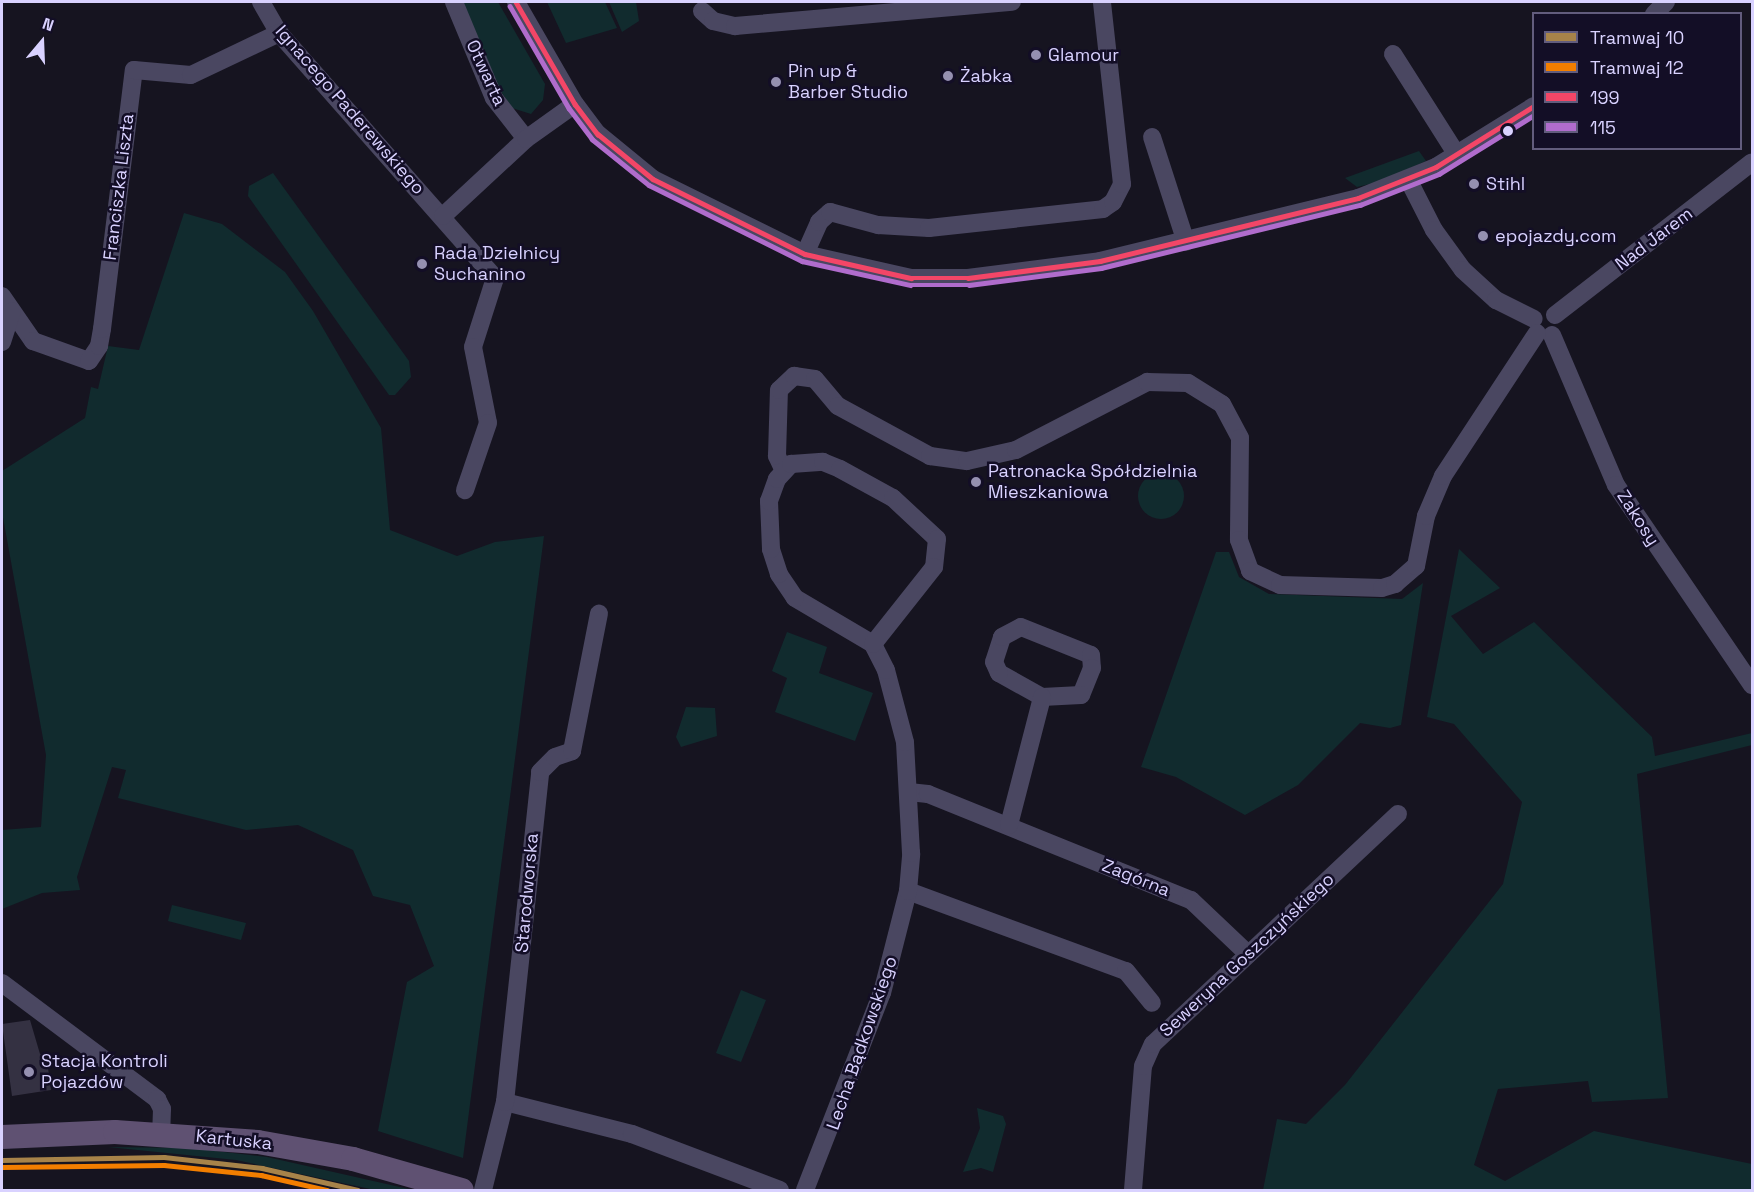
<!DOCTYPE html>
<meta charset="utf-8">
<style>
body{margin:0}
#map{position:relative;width:1754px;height:1192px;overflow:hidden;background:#161420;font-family:"Space Grotesk",sans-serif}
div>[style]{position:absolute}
.green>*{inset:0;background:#112b2e}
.round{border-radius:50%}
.building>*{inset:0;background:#343142}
.minor>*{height:18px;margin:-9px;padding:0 9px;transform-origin:9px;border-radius:9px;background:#4a4761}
.major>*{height:24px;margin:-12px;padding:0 12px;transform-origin:12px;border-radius:12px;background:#5f5172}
.bus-1>*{height:4.5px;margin:-2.25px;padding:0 2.25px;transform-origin:2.25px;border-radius:2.25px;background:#f34667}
.bus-2>*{height:4.5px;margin:-2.25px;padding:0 2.25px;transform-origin:2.25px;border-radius:2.25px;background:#b06ccc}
.tram-1>*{height:4.5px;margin:-2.25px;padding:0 2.25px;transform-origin:2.25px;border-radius:2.25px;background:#a78349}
.tram-2>*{height:4.5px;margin:-2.25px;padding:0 2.25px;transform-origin:2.25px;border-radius:2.25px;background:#f27e00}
.dots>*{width:16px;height:16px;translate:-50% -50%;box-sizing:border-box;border:3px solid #130e26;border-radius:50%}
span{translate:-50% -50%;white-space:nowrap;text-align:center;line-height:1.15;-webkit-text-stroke:5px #130e26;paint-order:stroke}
.poi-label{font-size:18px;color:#d9d2ff}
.left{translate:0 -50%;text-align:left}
.street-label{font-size:18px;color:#d9d2ff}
.frame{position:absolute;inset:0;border:3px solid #d9d2ff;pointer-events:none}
.legend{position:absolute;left:1532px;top:12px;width:210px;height:138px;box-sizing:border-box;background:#130e26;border:2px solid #625c7d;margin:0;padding:8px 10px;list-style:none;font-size:18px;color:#d9d2ff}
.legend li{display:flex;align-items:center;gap:12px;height:30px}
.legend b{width:30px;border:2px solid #625c7d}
.north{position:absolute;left:12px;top:12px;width:60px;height:60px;-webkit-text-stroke:4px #130e26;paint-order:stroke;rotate:19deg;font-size:16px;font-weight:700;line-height:24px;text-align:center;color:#d9d2ff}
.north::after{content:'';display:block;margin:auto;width:21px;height:27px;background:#d9d2ff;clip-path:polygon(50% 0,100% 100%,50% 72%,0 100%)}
</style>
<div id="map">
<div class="green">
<div style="clip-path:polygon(463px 2px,498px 2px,545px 84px,543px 100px,531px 114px,512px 108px,497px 86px)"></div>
<div style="clip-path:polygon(547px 2px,605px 2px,617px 28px,566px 43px)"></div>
<div style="clip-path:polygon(609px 2px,636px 2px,639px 21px,622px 32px)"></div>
<div style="clip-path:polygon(1419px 151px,1426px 161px,1378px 182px,1357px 187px,1345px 178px)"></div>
<div style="clip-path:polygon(273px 173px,409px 361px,411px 377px,395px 395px,389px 395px,248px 196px,249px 186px)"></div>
<div style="clip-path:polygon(184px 213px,222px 224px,285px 272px,313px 311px,381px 428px,390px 530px,457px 556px,495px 542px,544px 536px,463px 1158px,378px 1131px,407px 982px,434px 966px,410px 905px,373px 896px,353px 850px,298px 825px,246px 830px,118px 798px,126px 770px,112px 767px,77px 877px,80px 890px,42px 893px,2px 909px,2px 830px,41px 827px,46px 755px,2px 512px,2px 471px,85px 418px,91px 387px,98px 389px,108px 346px,139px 350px)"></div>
<div class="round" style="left:1138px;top:473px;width:46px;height:46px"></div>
<div style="clip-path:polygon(1459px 549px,1500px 588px,1451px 616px,1483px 654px,1534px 622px,1652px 737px,1655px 756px,1752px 733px,1752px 745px,1637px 774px,1668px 1098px,1592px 1102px,1588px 1081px,1498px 1089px,1474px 1165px,1505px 1181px,1594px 1131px,1752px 1164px,1752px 1190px,1263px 1190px,1277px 1119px,1306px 1124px,1345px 1085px,1503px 884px,1522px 802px,1454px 724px,1427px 717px)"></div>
<div style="clip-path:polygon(1216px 552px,1229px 552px,1239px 577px,1269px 594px,1402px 599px,1423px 583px,1401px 725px,1390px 728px,1360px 723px,1298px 785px,1245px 815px,1176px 777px,1141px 767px)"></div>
<div style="clip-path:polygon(787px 632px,827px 647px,819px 673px,873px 693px,855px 741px,775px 712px,787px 678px,772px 671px)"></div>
<div style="clip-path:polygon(686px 707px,715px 708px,717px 736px,681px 747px,676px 737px)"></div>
<div style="clip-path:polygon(172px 905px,246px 923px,241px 940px,168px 921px)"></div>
<div style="clip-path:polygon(741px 990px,766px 1000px,741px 1062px,716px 1053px)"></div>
<div style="clip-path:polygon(977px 1108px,1003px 1116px,1006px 1124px,993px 1172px,981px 1168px,963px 1172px,980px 1128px)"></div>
<div style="clip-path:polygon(108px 1147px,190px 1148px,267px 1157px,413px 1190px,375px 1190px,236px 1160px)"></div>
</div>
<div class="building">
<div style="clip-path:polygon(30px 1020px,40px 1054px,46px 1053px,51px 1090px,12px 1096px,2px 1024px)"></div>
</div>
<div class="minor">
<div style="left:261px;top:2px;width:36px;rotate:60deg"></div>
<div style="left:279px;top:33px;width:327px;rotate:48.6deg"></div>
<div style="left:495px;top:278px;width:72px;rotate:107.7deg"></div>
<div style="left:473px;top:347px;width:77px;rotate:78.8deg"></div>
<div style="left:488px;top:423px;width:71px;rotate:108.9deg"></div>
<div style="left:454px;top:2px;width:104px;rotate:67.4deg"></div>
<div style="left:494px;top:98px;width:52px;rotate:52deg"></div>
<div style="left:516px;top:2px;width:118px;rotate:60deg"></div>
<div style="left:575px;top:104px;width:38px;rotate:53deg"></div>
<div style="left:598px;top:134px;width:71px;rotate:39.3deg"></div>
<div style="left:653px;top:179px;width:169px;rotate:26.3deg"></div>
<div style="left:805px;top:254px;width:109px;rotate:12.8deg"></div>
<div style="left:911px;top:278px;width:57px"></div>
<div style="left:968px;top:278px;width:133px;rotate:-7.3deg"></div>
<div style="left:1100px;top:261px;width:266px;rotate:-13.7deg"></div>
<div style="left:1358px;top:198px;width:84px;rotate:-21.7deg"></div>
<div style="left:1436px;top:167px;width:115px;rotate:-31.9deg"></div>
<div style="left:702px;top:11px;width:15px;rotate:42deg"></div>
<div style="left:713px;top:21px;width:23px;rotate:13deg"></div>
<div style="left:735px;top:26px;width:278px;rotate:-5deg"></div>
<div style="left:1654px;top:14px;width:17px;rotate:-45deg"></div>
<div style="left:1393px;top:54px;width:120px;rotate:57.6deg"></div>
<div style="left:1152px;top:137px;width:110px;rotate:72.1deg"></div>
<div style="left:1409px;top:181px;width:55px;rotate:63deg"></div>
<div style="left:1434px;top:230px;width:49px;rotate:54.1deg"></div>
<div style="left:1463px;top:270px;width:45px;rotate:42.3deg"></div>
<div style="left:1496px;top:300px;width:42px;rotate:26.6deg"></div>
<div style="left:443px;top:216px;width:113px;rotate:-42.9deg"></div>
<div style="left:526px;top:139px;width:60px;rotate:-35.5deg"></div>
<div style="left:805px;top:254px;width:35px;rotate:-66deg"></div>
<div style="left:819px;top:222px;width:15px;rotate:-42deg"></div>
<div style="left:830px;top:212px;width:50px;rotate:15.2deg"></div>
<div style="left:878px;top:225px;width:51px;rotate:3.4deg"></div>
<div style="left:929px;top:228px;width:175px;rotate:-6.2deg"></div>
<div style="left:1103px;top:209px;width:12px;rotate:-35deg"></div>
<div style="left:1113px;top:202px;width:20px;rotate:-63deg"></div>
<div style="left:1122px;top:184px;width:183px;rotate:-96.3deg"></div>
<div style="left:2px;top:296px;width:55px;rotate:55.4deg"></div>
<div style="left:33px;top:341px;width:59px;rotate:19.7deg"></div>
<div style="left:89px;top:361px;width:18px;rotate:-56deg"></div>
<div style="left:99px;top:346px;width:17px;rotate:-80deg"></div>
<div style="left:102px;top:329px;width:261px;rotate:-83deg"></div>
<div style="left:134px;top:70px;width:57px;rotate:5deg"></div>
<div style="left:191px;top:75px;width:98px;rotate:-25.5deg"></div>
<div style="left:1555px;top:315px;width:249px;rotate:-37.8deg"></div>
<div style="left:1552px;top:335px;width:163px;rotate:66.9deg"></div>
<div style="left:1616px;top:485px;width:242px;rotate:55.8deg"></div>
<div style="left:2px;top:342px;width:32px;rotate:-72deg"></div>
<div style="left:784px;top:471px;width:17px;rotate:-115deg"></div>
<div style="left:777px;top:456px;width:66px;rotate:-88.3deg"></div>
<div style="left:779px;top:390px;width:21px;rotate:-43deg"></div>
<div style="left:794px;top:376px;width:21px;rotate:8deg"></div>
<div style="left:815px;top:379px;width:35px;rotate:50deg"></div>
<div style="left:838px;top:406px;width:105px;rotate:28.5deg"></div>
<div style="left:930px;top:456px;width:37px;rotate:8deg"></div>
<div style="left:967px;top:461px;width:50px;rotate:-12.7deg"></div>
<div style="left:1016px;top:450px;width:148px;rotate:-27.4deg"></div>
<div style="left:1147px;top:382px;width:41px;rotate:1.4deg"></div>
<div style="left:1188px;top:383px;width:40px;rotate:32deg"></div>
<div style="left:1222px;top:404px;width:38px;rotate:62deg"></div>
<div style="left:1240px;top:438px;width:102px;rotate:90.6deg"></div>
<div style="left:1239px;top:540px;width:33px;rotate:70deg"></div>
<div style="left:1250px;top:571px;width:33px;rotate:25deg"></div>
<div style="left:1280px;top:585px;width:102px;rotate:1.7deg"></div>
<div style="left:1382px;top:588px;width:14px;rotate:-17deg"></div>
<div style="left:1395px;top:584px;width:28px;rotate:-41deg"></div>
<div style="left:1416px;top:566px;width:51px;rotate:-78.7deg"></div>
<div style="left:1426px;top:516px;width:43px;rotate:-67deg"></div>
<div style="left:1443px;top:476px;width:171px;rotate:-56.7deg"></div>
<div style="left:1021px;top:627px;width:75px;rotate:21.8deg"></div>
<div style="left:1091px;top:655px;width:13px;rotate:86deg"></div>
<div style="left:1092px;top:668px;width:29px;rotate:112deg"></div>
<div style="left:1081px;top:695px;width:39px;rotate:177deg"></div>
<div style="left:1042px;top:697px;width:49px;rotate:-150.8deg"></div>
<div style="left:999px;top:673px;width:12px;rotate:-114deg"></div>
<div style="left:994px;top:662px;width:26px;rotate:-72deg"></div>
<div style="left:1002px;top:637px;width:21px;rotate:-28deg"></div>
<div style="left:909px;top:792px;width:19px;rotate:6deg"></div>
<div style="left:928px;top:794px;width:284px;rotate:22deg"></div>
<div style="left:1191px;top:900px;width:79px;rotate:43.5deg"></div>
<div style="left:1009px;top:825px;width:132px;rotate:-75.5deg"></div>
<div style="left:908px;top:891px;width:232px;rotate:20.2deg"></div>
<div style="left:1126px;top:971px;width:41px;rotate:50.9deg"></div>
<div style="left:2px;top:983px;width:194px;rotate:36.8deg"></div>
<div style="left:157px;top:1099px;width:11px;rotate:63deg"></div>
<div style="left:162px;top:1109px;width:24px;rotate:92deg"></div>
<div style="left:505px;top:1102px;width:131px;rotate:14.1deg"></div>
<div style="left:632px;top:1134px;width:158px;rotate:20.7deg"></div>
<div style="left:483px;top:1190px;width:91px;rotate:-76deg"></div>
<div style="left:505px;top:1102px;width:332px;rotate:-83.9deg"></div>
<div style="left:540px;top:772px;width:21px;rotate:-45deg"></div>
<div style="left:555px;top:757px;width:18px;rotate:-19deg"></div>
<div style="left:572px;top:751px;width:140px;rotate:-78.9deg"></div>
<div style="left:805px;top:1190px;width:212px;rotate:-68.7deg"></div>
<div style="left:882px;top:993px;width:105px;rotate:-75.7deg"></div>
<div style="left:908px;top:891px;width:38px;rotate:-85deg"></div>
<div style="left:911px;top:853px;width:111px;rotate:-93.1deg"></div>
<div style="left:905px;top:742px;width:74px;rotate:-104.8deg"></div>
<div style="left:886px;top:670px;width:29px;rotate:-117deg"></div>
<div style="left:873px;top:644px;width:91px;rotate:-149.5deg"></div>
<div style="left:795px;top:598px;width:29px;rotate:-124deg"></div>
<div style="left:779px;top:574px;width:26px;rotate:-108deg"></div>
<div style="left:771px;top:549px;width:48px;rotate:-92.4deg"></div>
<div style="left:769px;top:501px;width:23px;rotate:-70deg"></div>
<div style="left:777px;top:479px;width:21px;rotate:-47deg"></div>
<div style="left:791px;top:464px;width:32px;rotate:-4deg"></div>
<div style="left:823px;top:462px;width:18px;rotate:22deg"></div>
<div style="left:840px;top:469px;width:60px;rotate:28.7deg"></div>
<div style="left:893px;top:498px;width:60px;rotate:43deg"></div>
<div style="left:937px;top:539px;width:28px;rotate:96deg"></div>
<div style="left:934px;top:567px;width:98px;rotate:128.4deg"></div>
<div style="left:1133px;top:1190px;width:124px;rotate:-85.4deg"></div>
<div style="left:1143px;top:1066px;width:24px;rotate:-66deg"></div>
<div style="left:1153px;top:1044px;width:336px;rotate:-43.2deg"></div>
</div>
<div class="major">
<div style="left:2px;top:1137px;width:113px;rotate:-2.5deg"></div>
<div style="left:115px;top:1132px;width:143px;rotate:4deg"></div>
<div style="left:258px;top:1142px;width:97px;rotate:10.1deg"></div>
<div style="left:353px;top:1159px;width:113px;rotate:15.9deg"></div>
</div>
<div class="bus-1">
<div style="left:516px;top:2px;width:118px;rotate:60deg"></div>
<div style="left:575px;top:104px;width:38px;rotate:53deg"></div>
<div style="left:598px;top:134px;width:71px;rotate:39.3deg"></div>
<div style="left:653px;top:179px;width:169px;rotate:26.3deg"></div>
<div style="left:805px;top:254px;width:109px;rotate:12.8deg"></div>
<div style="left:911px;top:278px;width:57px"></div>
<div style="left:968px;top:278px;width:133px;rotate:-7.3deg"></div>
<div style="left:1100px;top:261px;width:266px;rotate:-13.7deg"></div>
<div style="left:1358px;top:198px;width:84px;rotate:-21.7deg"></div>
<div style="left:1436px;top:167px;width:115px;rotate:-31.9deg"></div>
</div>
<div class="bus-2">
<div style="left:510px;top:6px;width:118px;rotate:60deg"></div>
<div style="left:569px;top:108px;width:39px;rotate:53deg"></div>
<div style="left:592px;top:139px;width:73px;rotate:38.9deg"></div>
<div style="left:649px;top:185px;width:171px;rotate:26.4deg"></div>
<div style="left:802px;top:261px;width:111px;rotate:12.5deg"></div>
<div style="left:910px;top:285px;width:59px"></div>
<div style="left:969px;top:285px;width:133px;rotate:-7.3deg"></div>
<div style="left:1101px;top:268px;width:267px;rotate:-13.7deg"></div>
<div style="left:1360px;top:205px;width:85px;rotate:-21.4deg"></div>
<div style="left:1439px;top:174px;width:112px;rotate:-31.8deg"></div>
</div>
<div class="tram-1">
<div style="left:2px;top:1160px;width:162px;rotate:-1.1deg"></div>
<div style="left:164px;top:1157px;width:99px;rotate:6.4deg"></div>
<div style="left:262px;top:1168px;width:98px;rotate:12.9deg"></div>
</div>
<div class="tram-2">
<div style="left:2px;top:1167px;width:162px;rotate:-0.7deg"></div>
<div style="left:164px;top:1165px;width:98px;rotate:5.9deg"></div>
<div style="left:261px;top:1175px;width:68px;rotate:12.8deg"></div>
</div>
<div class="dots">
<div style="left:1036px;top:55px;background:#9590b1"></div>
<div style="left:948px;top:76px;background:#9590b1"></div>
<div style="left:776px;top:82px;background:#9590b1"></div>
<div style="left:1508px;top:131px;background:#d9d2ff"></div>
<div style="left:1474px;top:184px;background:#9590b1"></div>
<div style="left:1483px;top:236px;background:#9590b1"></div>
<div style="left:422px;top:264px;background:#9590b1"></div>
<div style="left:976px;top:482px;background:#9590b1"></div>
<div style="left:29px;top:1072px;background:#9590b1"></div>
</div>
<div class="poi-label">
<span class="left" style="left:1048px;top:55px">Glamour</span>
<span class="left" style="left:788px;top:82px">Pin up &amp;<br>Barber Studio</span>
<span class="left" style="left:960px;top:76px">Żabka</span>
<span class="left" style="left:1486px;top:184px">Stihl</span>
<span class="left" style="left:1495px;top:236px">epojazdy.com</span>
<span class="left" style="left:434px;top:264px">Rada Dzielnicy<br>Suchanino</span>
<span class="left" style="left:988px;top:482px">Patronacka Spółdzielnia<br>Mieszkaniowa</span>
<span class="left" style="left:41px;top:1072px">Stacja Kontroli<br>Pojazdów</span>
</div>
<div class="street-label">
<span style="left:486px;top:73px;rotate:65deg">Otwarta</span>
<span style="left:350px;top:110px;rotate:49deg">Ignacego Paderewskiego</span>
<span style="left:119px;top:187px;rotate:-83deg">Franciszka Liszta</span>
<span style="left:1654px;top:239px;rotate:-37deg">Nad Jarem</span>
<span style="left:1638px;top:518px;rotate:57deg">Zakosy</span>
<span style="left:1136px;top:878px;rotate:22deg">Zagórna</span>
<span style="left:527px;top:893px;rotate:-85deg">Starodworska</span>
<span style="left:1247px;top:955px;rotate:-43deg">Seweryna Goszczyńskiego</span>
<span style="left:862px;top:1043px;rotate:-71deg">Lecha Bądkowskiego</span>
<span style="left:234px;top:1140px;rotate:6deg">Kartuska</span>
</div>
<div class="frame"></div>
<ul class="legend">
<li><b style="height:8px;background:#a78349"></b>Tramwaj 10</li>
<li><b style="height:8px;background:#f27e00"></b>Tramwaj 12</li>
<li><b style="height:8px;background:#f34667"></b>199</li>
<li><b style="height:8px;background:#b06ccc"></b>115</li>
</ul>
<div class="north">N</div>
</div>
